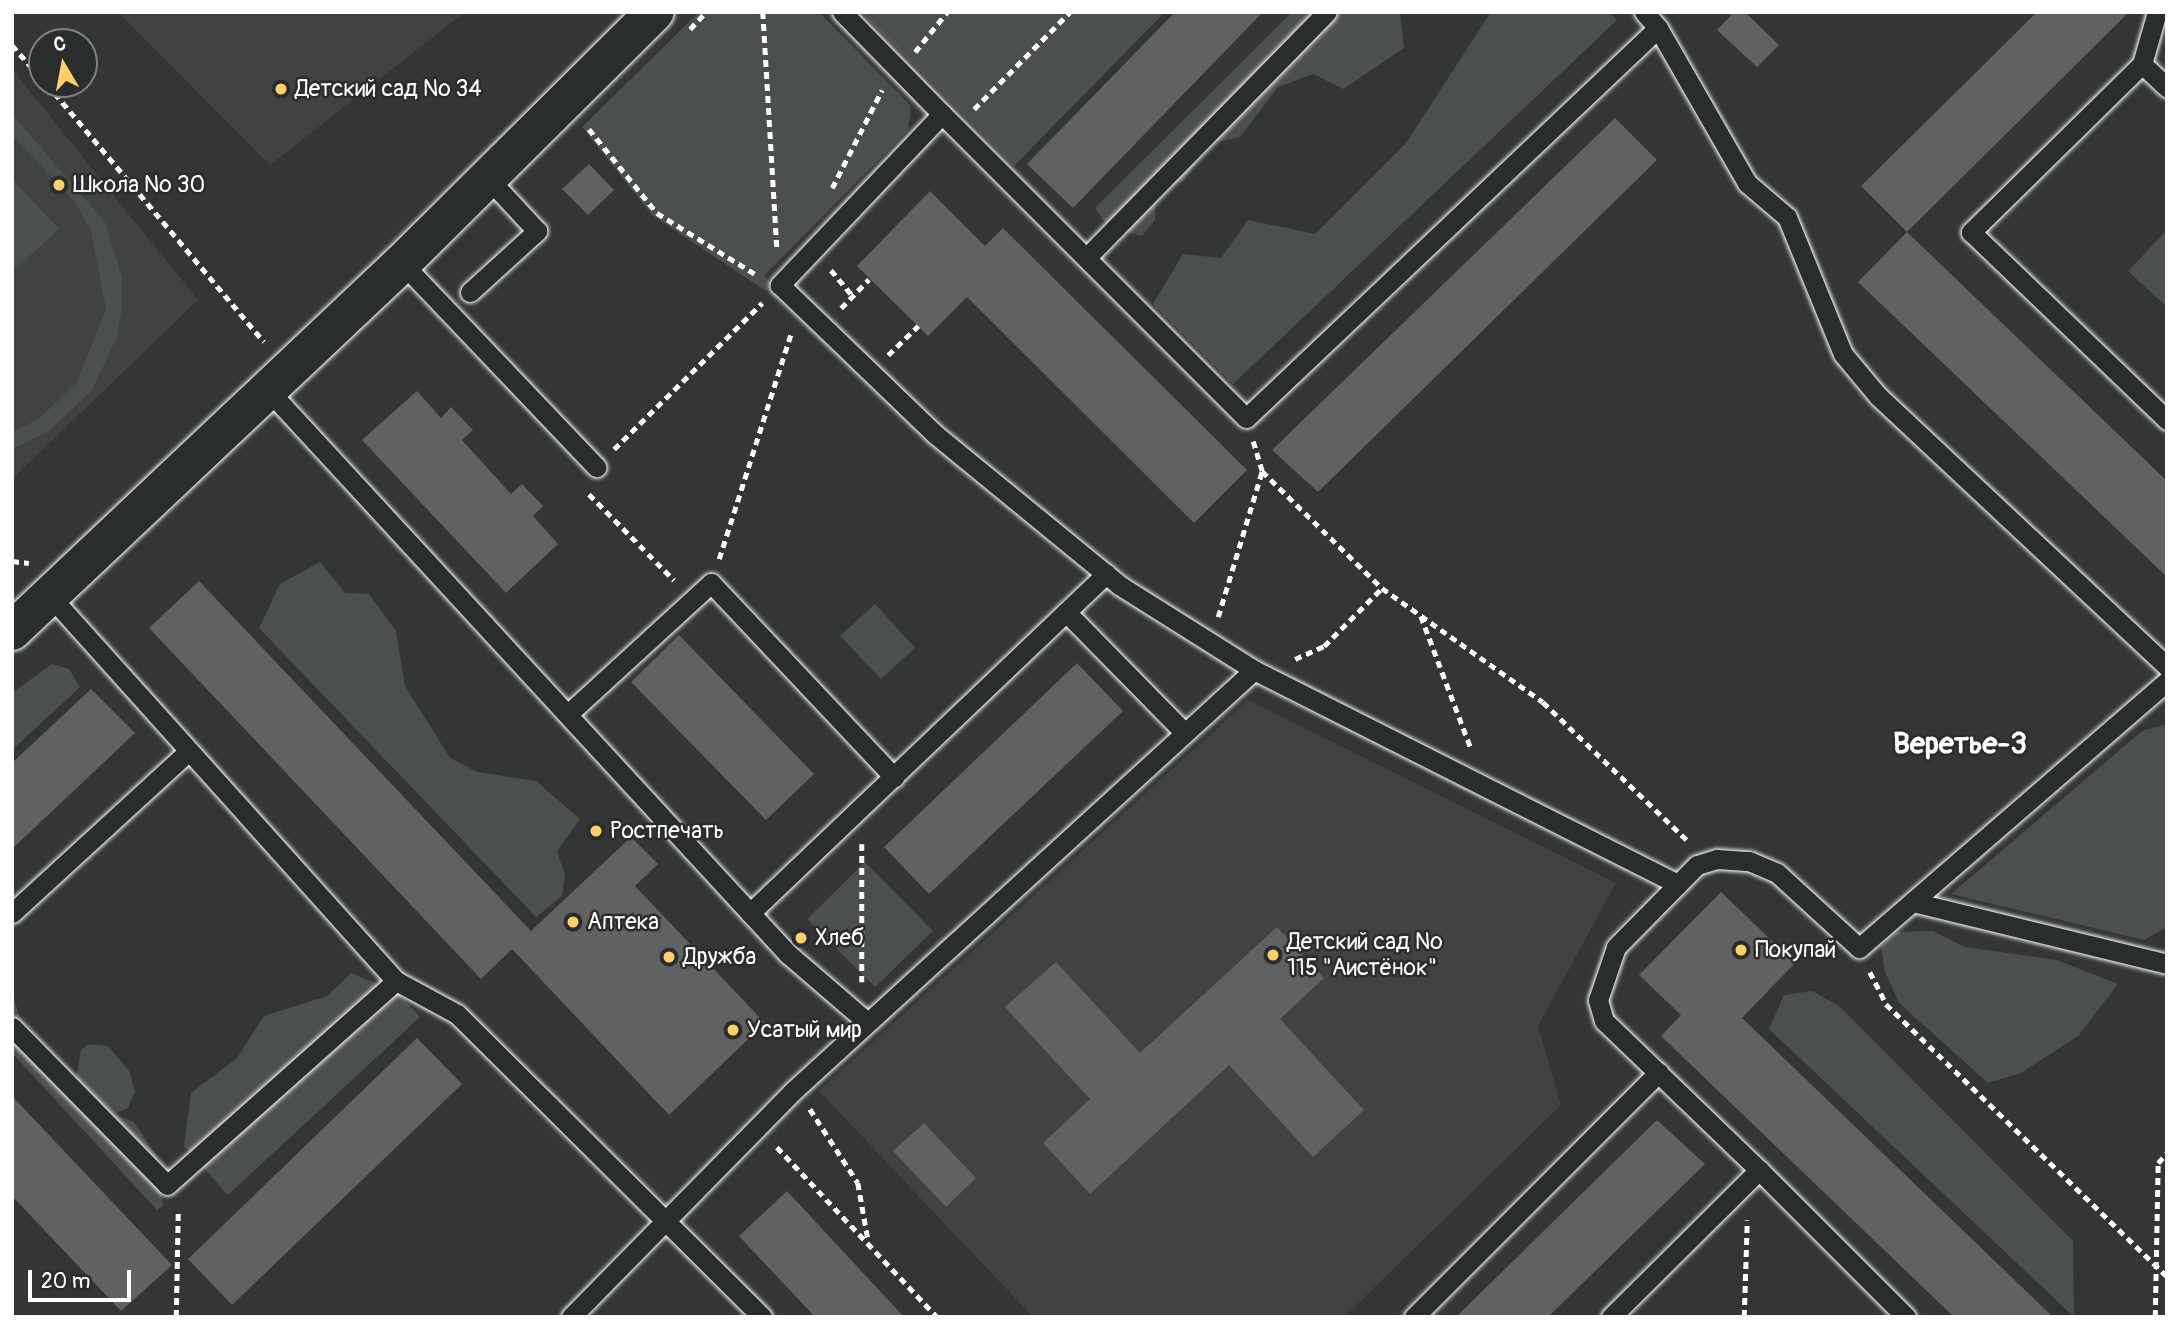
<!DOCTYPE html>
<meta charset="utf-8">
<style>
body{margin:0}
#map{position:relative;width:2179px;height:1329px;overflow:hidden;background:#333536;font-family:Pangolin,sans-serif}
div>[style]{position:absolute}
.built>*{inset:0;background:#404243}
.green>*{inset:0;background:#4c4f50}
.building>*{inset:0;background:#5f6162}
.path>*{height:4.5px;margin-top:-2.25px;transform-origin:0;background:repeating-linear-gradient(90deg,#fff 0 7px,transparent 0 12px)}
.roads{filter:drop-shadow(0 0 2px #fff) drop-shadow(0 0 2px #fff)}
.service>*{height:19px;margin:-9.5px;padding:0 9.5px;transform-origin:9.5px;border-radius:9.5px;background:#2a2d2e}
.minor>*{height:38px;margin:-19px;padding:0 19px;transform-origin:19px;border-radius:19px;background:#2a2d2e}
.dots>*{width:19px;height:19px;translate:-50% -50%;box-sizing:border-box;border:4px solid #2a2d2e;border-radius:50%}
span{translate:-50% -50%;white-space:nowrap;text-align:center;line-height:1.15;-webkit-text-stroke:5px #2a2d2e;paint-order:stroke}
.poi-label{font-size:23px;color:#fff}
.left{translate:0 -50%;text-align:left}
.district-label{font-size:30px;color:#fff;font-weight:700}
.frame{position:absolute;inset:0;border:14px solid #fff;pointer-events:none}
.north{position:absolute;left:28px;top:28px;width:70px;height:70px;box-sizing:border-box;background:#2a2d2e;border:2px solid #7f8182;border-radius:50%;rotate:350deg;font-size:19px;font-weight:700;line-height:28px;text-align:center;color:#fff}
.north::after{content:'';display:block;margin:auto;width:24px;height:32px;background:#ffd166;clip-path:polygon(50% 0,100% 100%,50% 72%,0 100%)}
.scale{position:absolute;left:28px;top:1270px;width:103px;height:32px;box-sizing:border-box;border:4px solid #fff;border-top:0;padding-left:9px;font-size:21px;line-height:24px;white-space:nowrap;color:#fff;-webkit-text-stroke:5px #2a2d2e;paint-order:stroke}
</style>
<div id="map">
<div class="built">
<div style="clip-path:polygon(118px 12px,465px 12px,270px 165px)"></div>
<div style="clip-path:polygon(12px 69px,198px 300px,12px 479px)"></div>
<div style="clip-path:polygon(1248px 700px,1616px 883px,1538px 1026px,1561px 1105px,1344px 1317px,1033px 1317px,819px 1091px)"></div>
</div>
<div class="green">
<div style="clip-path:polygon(699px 12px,819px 12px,911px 106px,908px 130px,764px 276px,772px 284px,766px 291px,652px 215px,582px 127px)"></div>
<div style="clip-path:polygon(861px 12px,1165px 12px,1014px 166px)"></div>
<div style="clip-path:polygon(1292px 12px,1400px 12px,1404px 48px,1343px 89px,1313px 74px,1278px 87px,1240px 137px,1207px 144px,1184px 181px,1156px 189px,1155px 220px,1142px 236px,1108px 227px,1095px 208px)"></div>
<div style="clip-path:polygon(1491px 12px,1609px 12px,1617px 20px,1233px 384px,1153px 304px,1183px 254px,1221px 258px,1248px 220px,1315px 234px,1406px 143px)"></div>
<div style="clip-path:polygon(12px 114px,105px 222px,122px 278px,122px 308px,117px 337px,92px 390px,49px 431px,12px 449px,12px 432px,39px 419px,77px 382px,106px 309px,91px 231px,76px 203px,12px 135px)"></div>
<div style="clip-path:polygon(12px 179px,59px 229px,12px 272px)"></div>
<div style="clip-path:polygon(2167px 230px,2167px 307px,2128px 271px)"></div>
<div style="clip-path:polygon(320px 562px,345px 593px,369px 594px,396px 631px,405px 686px,450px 758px,477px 772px,536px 781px,580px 819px,557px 851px,565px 875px,562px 896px,536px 917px,259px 628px,280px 584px)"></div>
<div style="clip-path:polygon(875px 604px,915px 648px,881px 679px,840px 636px)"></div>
<div style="clip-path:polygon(52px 664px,69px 669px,80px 687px,12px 750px,12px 693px)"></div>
<div style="clip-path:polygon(2167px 724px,2167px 927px,2144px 940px,1951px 894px,2142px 731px)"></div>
<div style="clip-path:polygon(865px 862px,933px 931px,875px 987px,807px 919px)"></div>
<div style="clip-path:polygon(1933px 931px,1965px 947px,2057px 960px,2118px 984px,2078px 1036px,2021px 1073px,1988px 1083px,1899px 1003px,1885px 972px,1881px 946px,1897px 932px)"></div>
<div style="clip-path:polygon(351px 973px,397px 992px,420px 1017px,228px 1195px,184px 1146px,191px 1093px,237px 1058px,264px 1016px,327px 996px)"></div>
<div style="clip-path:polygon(12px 991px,22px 1026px,54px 1069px,57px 1088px,76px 1080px,81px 1050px,89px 1044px,108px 1046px,129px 1071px,135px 1091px,128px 1108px,114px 1114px,134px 1122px,157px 1157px,163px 1206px,157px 1210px,12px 1053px)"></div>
<div style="clip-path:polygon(1812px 991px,1839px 1006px,2073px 1241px,2074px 1317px,1769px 1029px,1784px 995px)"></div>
</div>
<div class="building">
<div style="clip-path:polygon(1175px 12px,1263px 12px,1073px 208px,1027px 164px)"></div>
<div style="clip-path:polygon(1734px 12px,1745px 12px,1779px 45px,1757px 67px,1717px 30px)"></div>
<div style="clip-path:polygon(2037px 12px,2129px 12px,1907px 232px,1861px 186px)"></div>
<div style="clip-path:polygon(1615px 118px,1657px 160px,1318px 492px,1272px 450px)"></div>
<div style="clip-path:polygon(589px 164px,614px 190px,588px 215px,562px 189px)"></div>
<div style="clip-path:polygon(930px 191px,985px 246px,1003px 228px,1247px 470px,1194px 523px,967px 297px,928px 336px,857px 266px)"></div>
<div style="clip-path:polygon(1907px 232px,2167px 481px,2167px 577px,1858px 282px)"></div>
<div style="clip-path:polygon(417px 391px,441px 418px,451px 407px,473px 430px,462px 440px,511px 494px,522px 484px,543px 506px,533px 516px,558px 544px,506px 593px,362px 440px)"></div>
<div style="clip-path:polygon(199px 581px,531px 931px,631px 837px,658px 864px,635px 886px,765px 1023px,669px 1115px,512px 949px,481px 979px,149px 628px)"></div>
<div style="clip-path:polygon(679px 635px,814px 774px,766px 820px,631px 682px)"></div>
<div style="clip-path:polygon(1077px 663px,1123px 711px,929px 894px,884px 847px)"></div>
<div style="clip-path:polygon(91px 689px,135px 733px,12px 849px,12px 763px)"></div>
<div style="clip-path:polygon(1721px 892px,1795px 963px,1742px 1018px,2053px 1317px,1954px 1317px,1661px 1036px,1681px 1015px,1639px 975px)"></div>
<div style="clip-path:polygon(1277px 927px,1324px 978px,1280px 1019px,1364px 1110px,1313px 1157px,1229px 1065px,1090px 1194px,1043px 1143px,1090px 1099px,1005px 1007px,1056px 962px,1140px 1053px)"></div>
<div style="clip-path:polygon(417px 1038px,462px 1084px,232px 1305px,188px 1259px)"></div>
<div style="clip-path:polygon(12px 1096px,172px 1265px,121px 1311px,12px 1196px)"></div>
<div style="clip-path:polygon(1657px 1120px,1705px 1164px,1548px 1317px,1456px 1317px)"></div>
<div style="clip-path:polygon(924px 1123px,976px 1178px,946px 1207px,893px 1151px)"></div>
<div style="clip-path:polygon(787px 1191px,904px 1317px,815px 1317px,739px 1236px)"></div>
</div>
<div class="path">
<div style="left:763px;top:12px;width:238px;rotate:86.6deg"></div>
<div style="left:690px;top:29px;width:23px;rotate:-47deg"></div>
<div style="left:12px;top:45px;width:45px;rotate:48.6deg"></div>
<div style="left:915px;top:52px;width:51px;rotate:-51.3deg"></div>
<div style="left:47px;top:84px;width:337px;rotate:49.9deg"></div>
<div style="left:974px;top:109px;width:136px;rotate:-45.3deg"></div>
<div style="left:589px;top:129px;width:108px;rotate:51deg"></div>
<div style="left:657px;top:213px;width:115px;rotate:31.9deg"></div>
<div style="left:832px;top:188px;width:110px;rotate:-63deg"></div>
<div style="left:831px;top:270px;width:34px;rotate:50deg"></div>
<div style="left:841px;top:308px;width:40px;rotate:-46deg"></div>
<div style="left:888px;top:355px;width:42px;rotate:-44deg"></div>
<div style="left:614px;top:449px;width:208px;rotate:-44.6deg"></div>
<div style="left:1262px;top:471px;width:168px;rotate:44.3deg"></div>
<div style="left:1382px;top:588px;width:197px;rotate:35.3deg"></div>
<div style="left:1543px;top:702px;width:201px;rotate:43.8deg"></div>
<div style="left:589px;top:494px;width:121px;rotate:45.3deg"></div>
<div style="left:719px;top:559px;width:236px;rotate:-72.3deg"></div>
<div style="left:12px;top:561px;width:17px;rotate:7deg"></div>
<div style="left:1421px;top:616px;width:141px;rotate:69.3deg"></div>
<div style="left:1218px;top:617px;width:152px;rotate:-73.2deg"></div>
<div style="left:1262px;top:471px;width:31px;rotate:-107deg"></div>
<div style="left:1295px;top:659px;width:32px;rotate:-24deg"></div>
<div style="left:1324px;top:646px;width:82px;rotate:-45deg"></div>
<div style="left:862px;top:844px;width:138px;rotate:90deg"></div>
<div style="left:1870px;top:972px;width:36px;rotate:63deg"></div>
<div style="left:1886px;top:1004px;width:391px;rotate:44.1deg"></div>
<div style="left:810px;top:1109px;width:88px;rotate:57deg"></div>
<div style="left:858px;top:1183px;width:57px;rotate:79.9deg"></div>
<div style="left:777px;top:1147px;width:233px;rotate:46.7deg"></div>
<div style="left:176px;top:1317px;width:107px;rotate:-88.9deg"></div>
<div style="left:1744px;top:1317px;width:97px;rotate:-88.2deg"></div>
<div style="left:2155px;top:1317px;width:154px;rotate:-88.9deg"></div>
<div style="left:2158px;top:1163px;width:13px;rotate:-48deg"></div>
</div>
<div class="roads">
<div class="service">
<div style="left:842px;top:12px;width:143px;rotate:45.6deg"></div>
<div style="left:1644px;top:12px;width:21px;rotate:49deg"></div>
<div style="left:1658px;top:28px;width:567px;rotate:136.57deg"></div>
<div style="left:1246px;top:418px;width:430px;rotate:-135deg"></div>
<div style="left:942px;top:114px;width:236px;rotate:133.5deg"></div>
<div style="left:780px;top:285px;width:216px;rotate:43.9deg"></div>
<div style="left:936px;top:435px;width:237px;rotate:39.3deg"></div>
<div style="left:1119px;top:585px;width:160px;rotate:32.2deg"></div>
<div style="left:1254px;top:670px;width:475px;rotate:26.8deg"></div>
<div style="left:2157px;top:12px;width:54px;rotate:106.1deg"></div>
<div style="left:2142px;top:64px;width:240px;rotate:135.5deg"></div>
<div style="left:1971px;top:232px;width:272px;rotate:43.8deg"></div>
<div style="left:1658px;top:28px;width:179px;rotate:60.1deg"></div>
<div style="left:1747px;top:183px;width:52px;rotate:40.4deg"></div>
<div style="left:1787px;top:217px;width:148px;rotate:67.8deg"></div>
<div style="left:1843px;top:354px;width:55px;rotate:50.2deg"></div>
<div style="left:1878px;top:396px;width:396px;rotate:43.1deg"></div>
<div style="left:2142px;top:64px;width:34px;rotate:43deg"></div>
<div style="left:1086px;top:258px;width:344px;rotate:-45.6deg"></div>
<div style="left:402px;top:263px;width:282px;rotate:46.4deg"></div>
<div style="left:470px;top:292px;width:91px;rotate:-42.3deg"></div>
<div style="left:537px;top:231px;width:72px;rotate:-132.8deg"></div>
<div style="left:269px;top:391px;width:766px;rotate:47.33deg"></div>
<div style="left:788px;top:954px;width:104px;rotate:40.7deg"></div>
<div style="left:51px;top:597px;width:516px;rotate:48.06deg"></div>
<div style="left:396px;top:981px;width:69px;rotate:28.4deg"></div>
<div style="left:457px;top:1014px;width:430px;rotate:44.8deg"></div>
<div style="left:1066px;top:612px;width:168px;rotate:45.5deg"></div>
<div style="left:568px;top:714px;width:194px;rotate:-42.5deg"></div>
<div style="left:711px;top:583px;width:267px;rotate:46.7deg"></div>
<div style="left:1913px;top:902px;width:261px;rotate:13.7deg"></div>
<div style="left:12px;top:913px;width:239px;rotate:-42.5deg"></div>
<div style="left:750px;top:913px;width:492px;rotate:-43.6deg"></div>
<div style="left:12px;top:1027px;width:221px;rotate:45.5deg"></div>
<div style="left:167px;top:1185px;width:307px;rotate:-41.7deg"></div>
<div style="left:1759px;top:1170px;width:215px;rotate:-136.1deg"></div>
<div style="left:1604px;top:1021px;width:22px;rotate:-106deg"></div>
<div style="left:1598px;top:1000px;width:56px;rotate:-71.2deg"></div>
<div style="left:1616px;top:947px;width:115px;rotate:-45.4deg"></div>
<div style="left:1697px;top:865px;width:21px;rotate:-17deg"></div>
<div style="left:1717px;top:859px;width:32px;rotate:4deg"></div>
<div style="left:1749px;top:861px;width:30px;rotate:23deg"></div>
<div style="left:1777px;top:873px;width:111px;rotate:42.4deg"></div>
<div style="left:1859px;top:948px;width:408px;rotate:-40.9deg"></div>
<div style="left:571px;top:1317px;width:317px;rotate:-45.5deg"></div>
<div style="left:793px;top:1091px;width:624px;rotate:-42.4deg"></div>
<div style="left:1414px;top:1317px;width:346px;rotate:-45deg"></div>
<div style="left:1611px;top:1317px;width:209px;rotate:-44.8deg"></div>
<div style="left:1759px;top:1170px;width:208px;rotate:45deg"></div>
</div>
<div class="minor">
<div style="left:12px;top:631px;width:536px;rotate:-43.34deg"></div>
<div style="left:402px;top:263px;width:356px;rotate:-44.8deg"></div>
</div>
</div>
<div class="dots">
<div style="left:281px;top:89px;background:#ffd166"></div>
<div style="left:59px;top:185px;background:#ffd166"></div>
<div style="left:596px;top:831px;background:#ffd166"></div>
<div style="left:573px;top:922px;background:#ffd166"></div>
<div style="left:801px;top:938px;background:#ffd166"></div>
<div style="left:1741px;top:950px;background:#ffd166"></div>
<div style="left:1273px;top:955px;background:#ffd166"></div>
<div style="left:669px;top:957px;background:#ffd166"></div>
<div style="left:733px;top:1030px;background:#ffd166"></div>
</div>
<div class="poi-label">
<span class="left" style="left:295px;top:89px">Детский сад № 34</span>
<span class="left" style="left:73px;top:185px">Школа № 30</span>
<span class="left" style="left:610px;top:831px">Ростпечать</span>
<span class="left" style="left:587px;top:922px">Аптека</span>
<span class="left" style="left:815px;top:938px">Хлеб</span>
<span class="left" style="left:1287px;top:955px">Детский сад №<br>115 "Аистёнок"</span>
<span class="left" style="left:1755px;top:950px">Покупай</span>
<span class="left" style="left:683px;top:957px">Дружба</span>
<span class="left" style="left:747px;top:1030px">Усатый мир</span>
</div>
<div class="district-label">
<span style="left:1960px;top:744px">Веретье-3</span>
</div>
<div class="frame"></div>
<div class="north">С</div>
<div class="scale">20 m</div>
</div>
